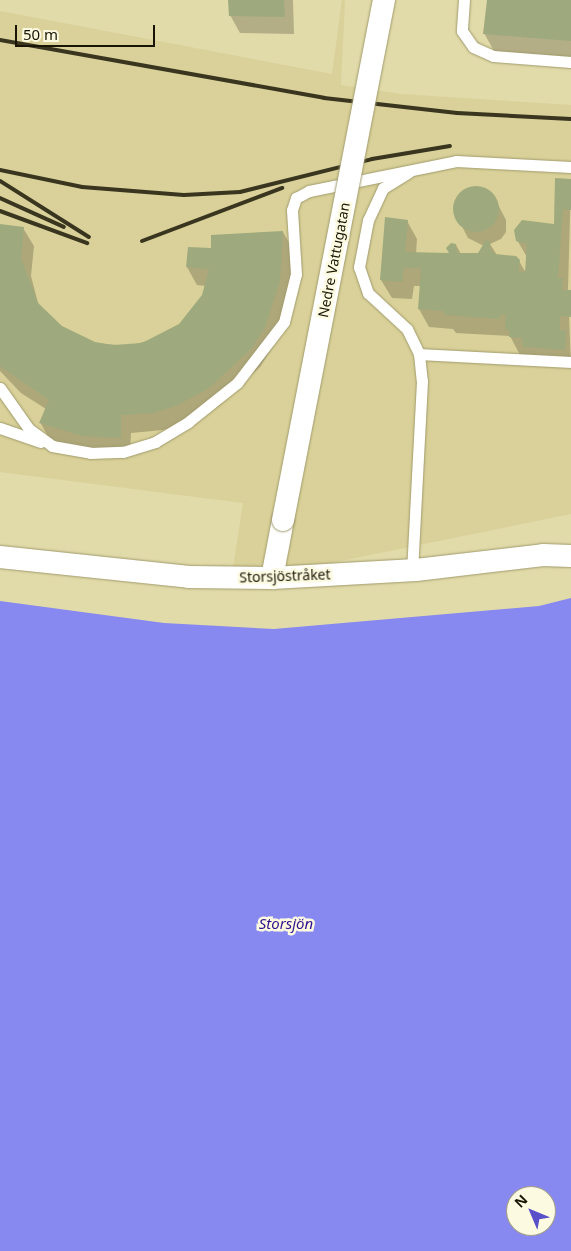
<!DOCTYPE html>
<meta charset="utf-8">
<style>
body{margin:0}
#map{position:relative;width:571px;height:1251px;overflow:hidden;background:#e1daa9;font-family:"Noto Sans",sans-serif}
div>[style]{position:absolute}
.built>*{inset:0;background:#d9d199}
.water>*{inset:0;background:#8788f0}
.shadow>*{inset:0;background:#0003}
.building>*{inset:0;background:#9eaa7d}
.round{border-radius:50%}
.roads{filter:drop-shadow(0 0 1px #a29b6d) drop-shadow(0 0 1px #a29b6d)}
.lane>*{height:11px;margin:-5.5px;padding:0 5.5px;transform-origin:5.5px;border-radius:5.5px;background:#fff}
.street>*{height:22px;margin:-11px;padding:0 11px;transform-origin:11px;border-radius:11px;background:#fff}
.rail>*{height:4px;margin:-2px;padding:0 2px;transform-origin:2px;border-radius:2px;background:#39351f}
.bridges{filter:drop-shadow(0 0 1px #a29b6d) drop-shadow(0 0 1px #a29b6d)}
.street-bridge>*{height:22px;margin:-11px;padding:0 11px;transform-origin:11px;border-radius:11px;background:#fff}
span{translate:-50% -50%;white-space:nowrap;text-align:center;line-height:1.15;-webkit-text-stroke:5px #fdfae2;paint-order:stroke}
.street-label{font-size:14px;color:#181504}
.water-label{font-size:15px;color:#2f128d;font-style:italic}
.north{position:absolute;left:506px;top:1186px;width:50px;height:50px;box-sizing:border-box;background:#fdfae2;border:1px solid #a19e89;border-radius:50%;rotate:315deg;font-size:14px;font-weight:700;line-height:20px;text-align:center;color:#181504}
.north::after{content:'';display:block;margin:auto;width:18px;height:22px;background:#5951c9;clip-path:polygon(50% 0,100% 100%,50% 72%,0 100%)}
.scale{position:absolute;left:15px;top:25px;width:140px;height:22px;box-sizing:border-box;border:2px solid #181504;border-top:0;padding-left:6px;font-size:15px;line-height:18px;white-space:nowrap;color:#181504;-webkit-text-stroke:4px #fdfae2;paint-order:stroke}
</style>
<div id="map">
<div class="built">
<div style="clip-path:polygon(342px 0,345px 0,341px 85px,401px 94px,571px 105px,571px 514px,316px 566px,233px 568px,243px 503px,0 472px,0 11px,332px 74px)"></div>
</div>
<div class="water">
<div style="clip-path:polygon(evenodd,571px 598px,571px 1251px,0 1251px,0 601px,164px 623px,274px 629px,539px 606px,571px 598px,516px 1196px,546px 1196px,546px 1226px,516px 1226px,516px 1196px)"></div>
</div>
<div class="shadow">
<div style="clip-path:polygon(229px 0,293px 0,294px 34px,240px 33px,230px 15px)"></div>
<div style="clip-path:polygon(489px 0,571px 0,571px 58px,494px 51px,484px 33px)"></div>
<div style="clip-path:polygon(571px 180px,568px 289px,571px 367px,520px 355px,510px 336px,456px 333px,453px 329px,429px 327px,419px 309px,421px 286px,414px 286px,412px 299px,392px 298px,381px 280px,407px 221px,417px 239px,416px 254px,451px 255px,456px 245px,461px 254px,478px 254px,484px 246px,468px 238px,455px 213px,455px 202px,471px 187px,483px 189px,493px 195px,506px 220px,506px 232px,501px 239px,490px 244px,497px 255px,519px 261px,526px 273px,527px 257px,517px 240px,555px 225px)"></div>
<div style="clip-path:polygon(0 225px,23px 228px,34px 246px,31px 276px,38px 303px,47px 316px,75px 336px,94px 343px,128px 346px,162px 337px,180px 325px,203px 295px,206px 286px,197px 285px,187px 267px,212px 249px,283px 232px,293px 250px,290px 300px,274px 345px,260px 367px,219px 406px,188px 423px,163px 430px,131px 433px,130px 455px,50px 440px,40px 422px,46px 409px,21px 393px,0 371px)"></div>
</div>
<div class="building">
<div style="clip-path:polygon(228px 0,284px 0,285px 17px,229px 16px)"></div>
<div style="clip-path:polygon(487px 0,571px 0,571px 41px,483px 34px)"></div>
<div style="clip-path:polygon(555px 178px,571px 179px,571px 210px,563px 209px,558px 278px,563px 278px,562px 290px,571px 290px,571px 317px,560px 316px,560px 330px,566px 331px,565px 350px,523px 347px,522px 338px,509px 337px,509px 330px,505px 329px,506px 315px,501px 314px,500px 319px,444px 315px,445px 311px,418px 309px,421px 268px,404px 268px,402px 282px,380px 280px,385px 217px,408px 220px,405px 252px,449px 253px,446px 248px,451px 243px,456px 244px,457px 253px,478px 253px,486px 240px,490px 242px,490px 249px,495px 254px,516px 256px,520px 260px,518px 271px,525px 272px,527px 244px,516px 241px,514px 230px,522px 220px,554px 224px)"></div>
<div class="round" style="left:453px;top:186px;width:46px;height:46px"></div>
<div style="clip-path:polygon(0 224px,24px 227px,21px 258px,38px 303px,62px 326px,95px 342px,113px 345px,142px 343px,179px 324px,202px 295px,209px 269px,186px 267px,188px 247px,211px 248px,211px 235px,283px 231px,280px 281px,265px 327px,251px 349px,209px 388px,178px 405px,153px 413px,121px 415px,121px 438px,83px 436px,39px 423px,49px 400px,0 366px)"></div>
</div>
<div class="roads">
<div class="lane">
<div style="left:464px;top:0;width:31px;rotate:94deg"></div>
<div style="left:462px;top:31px;width:19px;rotate:55deg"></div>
<div style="left:473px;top:47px;width:22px;rotate:24deg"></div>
<div style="left:493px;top:56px;width:78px;rotate:4.4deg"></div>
<div style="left:409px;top:172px;width:31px;rotate:148deg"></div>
<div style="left:383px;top:188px;width:35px;rotate:115deg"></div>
<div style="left:368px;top:220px;width:48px;rotate:100.8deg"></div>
<div style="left:359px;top:267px;width:28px;rotate:71deg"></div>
<div style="left:368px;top:293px;width:53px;rotate:42.7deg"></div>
<div style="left:407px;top:329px;width:28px;rotate:64deg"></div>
<div style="left:419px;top:354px;width:27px;rotate:84deg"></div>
<div style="left:422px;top:381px;width:189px;rotate:93deg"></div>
<div style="left:419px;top:354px;width:152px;rotate:3deg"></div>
<div style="left:0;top:388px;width:50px;rotate:54.7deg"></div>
<div style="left:29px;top:429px;width:29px;rotate:36deg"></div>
<div style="left:52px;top:446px;width:39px;rotate:10deg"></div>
<div style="left:90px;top:453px;width:33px;rotate:-2deg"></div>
<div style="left:123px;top:452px;width:34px;rotate:-17deg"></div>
<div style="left:155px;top:442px;width:39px;rotate:-31deg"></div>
<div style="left:188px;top:422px;width:63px;rotate:-38.5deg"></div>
<div style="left:237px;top:383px;width:77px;rotate:-52.4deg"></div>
<div style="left:284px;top:322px;width:49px;rotate:-76deg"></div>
<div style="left:296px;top:274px;width:64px;rotate:-93.6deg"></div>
<div style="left:292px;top:210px;width:13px;rotate:-72deg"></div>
<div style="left:296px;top:198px;width:15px;rotate:-28deg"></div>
<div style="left:309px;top:191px;width:150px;rotate:-11.5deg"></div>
<div style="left:456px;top:161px;width:115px;rotate:3deg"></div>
<div style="left:0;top:428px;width:43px;rotate:18.9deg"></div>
</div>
<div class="street">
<div style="left:0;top:557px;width:190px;rotate:6deg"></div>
<div style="left:189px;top:577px;width:83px;rotate:0.7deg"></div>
<div style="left:272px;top:578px;width:144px;rotate:-3.2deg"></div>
<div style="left:416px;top:570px;width:128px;rotate:-6.7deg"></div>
<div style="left:543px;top:555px;width:28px;rotate:2deg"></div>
<div style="left:272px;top:578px;width:59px;rotate:-79.3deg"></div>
</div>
</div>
<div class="rail">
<div style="left:0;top:40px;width:329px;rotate:10.1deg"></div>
<div style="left:324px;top:98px;width:134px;rotate:6.4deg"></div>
<div style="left:457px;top:113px;width:114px;rotate:3deg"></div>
<div style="left:0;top:170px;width:84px;rotate:11.7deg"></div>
<div style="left:82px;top:187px;width:102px;rotate:4.5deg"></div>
<div style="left:184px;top:195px;width:56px;rotate:-3.1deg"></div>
<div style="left:240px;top:192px;width:136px;rotate:-14deg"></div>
<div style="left:372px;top:159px;width:79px;rotate:-9.5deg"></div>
<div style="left:0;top:181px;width:105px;rotate:32.2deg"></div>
<div style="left:0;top:198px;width:70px;rotate:24.4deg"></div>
<div style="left:0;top:211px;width:93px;rotate:20.2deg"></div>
<div style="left:142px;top:241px;width:150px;rotate:-20.7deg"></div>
</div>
<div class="bridges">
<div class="street-bridge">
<div style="left:283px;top:520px;width:530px;rotate:-79.01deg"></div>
</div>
</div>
<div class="street-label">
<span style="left:334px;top:260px;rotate:-79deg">Nedre Vattugatan</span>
<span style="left:285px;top:576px;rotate:-2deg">Storsjöstråket</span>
</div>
<div class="water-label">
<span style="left:286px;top:924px">Storsjön</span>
</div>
<div class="north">N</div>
<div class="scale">50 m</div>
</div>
